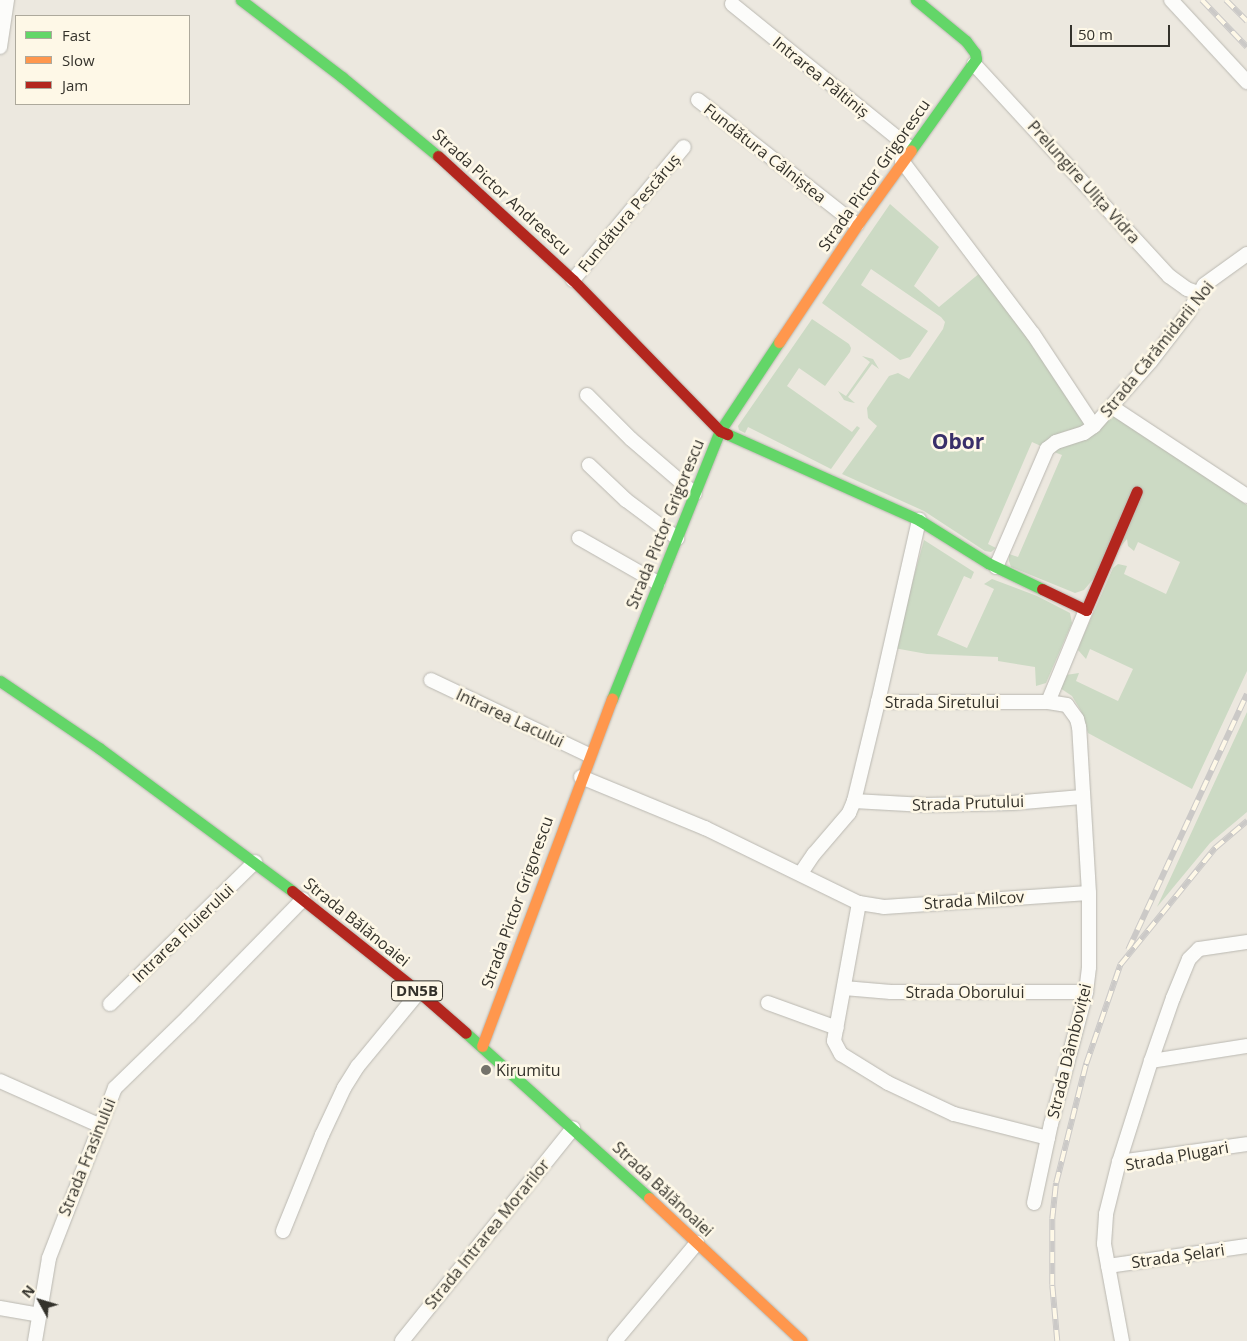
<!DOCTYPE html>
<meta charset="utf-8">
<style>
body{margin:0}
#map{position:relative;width:1247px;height:1341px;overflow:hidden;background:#ece8df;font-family:"Open Sans",sans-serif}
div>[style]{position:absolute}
.green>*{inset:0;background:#ccdac4}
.roads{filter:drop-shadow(0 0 1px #bab8b1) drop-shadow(0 0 1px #bab8b1)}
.street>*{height:14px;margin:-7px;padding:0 7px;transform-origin:7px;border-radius:7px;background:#fcfcfa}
.fast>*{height:11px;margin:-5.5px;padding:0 5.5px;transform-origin:5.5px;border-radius:5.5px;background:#63d668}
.slow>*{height:11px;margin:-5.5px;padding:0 5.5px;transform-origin:5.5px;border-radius:5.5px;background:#ff974d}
.jam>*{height:11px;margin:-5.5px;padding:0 5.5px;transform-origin:5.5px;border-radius:5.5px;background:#b3261e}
.rail>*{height:5.5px;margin-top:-2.75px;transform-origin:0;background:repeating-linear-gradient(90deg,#fef8e7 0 11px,#cbc9c7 0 22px);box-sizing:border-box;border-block:1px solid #cbc9c7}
.dots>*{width:14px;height:14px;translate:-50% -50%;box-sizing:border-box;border:2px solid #fef8e7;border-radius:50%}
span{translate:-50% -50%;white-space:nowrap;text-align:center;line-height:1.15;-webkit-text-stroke:5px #fef8e7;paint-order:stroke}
.shield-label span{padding:1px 4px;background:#fef8e7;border:1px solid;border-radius:4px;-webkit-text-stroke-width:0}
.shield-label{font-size:15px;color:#34322b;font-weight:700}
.street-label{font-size:16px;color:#34322b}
.poi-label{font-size:16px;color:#34322b}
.left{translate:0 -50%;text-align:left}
.district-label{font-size:21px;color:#392f6a;font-weight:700}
.legend{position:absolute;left:15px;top:15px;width:175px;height:90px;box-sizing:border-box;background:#fef8e7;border:1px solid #ada99c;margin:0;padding:6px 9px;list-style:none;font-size:15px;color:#34322b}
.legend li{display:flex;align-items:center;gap:10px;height:25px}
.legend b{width:25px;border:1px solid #ada99c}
.north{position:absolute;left:15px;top:1276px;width:50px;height:50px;-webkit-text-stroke:4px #fef8e7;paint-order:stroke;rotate:309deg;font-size:14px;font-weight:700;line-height:20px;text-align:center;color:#34322b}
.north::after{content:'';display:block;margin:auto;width:18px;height:22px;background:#34322b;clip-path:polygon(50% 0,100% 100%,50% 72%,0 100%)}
.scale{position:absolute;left:1070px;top:25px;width:100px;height:22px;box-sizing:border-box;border:2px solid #34322b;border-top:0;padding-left:6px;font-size:15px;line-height:18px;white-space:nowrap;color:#34322b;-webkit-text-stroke:4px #fef8e7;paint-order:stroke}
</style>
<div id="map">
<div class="green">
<div style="clip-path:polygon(890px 204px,939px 247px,914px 286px,939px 307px,981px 272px,1031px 337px,1087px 423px,1080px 428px,1066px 431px,1049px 439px,1041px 446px,1032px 442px,988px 544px,996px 548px,991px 552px,985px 551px,924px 511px,842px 474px,877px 426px,868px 418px,867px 408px,889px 376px,898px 373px,909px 379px,943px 329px,945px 322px,941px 317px,871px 269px,861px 285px,928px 331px,910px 357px,900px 360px,822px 303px)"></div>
<div style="clip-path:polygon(812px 319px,849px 344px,851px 348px,850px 352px,825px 386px,799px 368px,787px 386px,852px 432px,857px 426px,860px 428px,831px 469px,748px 427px,745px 433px,739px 430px,738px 426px)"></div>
<div style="clip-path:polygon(862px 356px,873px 359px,879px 369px,872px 364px,848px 397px,855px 403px,850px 402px,844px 400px,838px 391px,846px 396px,870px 362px)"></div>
<div style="clip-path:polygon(1113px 414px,1247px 505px,1247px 671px,1192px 789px,1088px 733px,1081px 711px,1072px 696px,1060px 688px,1066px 675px,1079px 673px,1076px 681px,1118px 701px,1133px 669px,1090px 649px,1086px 659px,1078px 650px,1081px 641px,1113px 568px,1118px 564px,1127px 566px,1124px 574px,1166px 594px,1180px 562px,1138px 542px,1134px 551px,1128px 546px,1127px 539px,1084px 590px,1075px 593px,1011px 567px,1009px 561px,1009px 554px,1018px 557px,1062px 455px,1054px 452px)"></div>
<div style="clip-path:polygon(924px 540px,974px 572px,971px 579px,964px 576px,937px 635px,967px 648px,994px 589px,984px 584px,992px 579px,1037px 596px,1070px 613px,1072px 623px,1046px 683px,1036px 686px,1035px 667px,998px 661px,998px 657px,927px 654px,894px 648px)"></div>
<div style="clip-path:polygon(1247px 712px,1247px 812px,1210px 843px,1157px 907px)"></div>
</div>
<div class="roads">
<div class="street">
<div style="left:1171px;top:0;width:112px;rotate:47.2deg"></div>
<div style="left:732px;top:4px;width:230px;rotate:39deg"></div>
<div style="left:0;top:47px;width:48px;rotate:-81.5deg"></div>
<div style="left:974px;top:64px;width:288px;rotate:47.4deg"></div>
<div style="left:1169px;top:276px;width:22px;rotate:36deg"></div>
<div style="left:1187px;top:289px;width:12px;rotate:20deg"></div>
<div style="left:698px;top:100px;width:202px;rotate:38.2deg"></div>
<div style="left:902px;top:161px;width:217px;rotate:52.9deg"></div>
<div style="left:1033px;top:334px;width:110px;rotate:56.5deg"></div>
<div style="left:573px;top:280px;width:173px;rotate:-50.2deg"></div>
<div style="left:587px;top:395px;width:62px;rotate:45deg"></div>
<div style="left:631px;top:439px;width:84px;rotate:40.7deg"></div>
<div style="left:1112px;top:407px;width:162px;rotate:33.4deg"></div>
<div style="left:589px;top:465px;width:51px;rotate:43.4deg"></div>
<div style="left:626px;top:500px;width:64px;rotate:36.7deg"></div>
<div style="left:579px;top:538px;width:91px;rotate:29.7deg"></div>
<div style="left:996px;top:567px;width:129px;rotate:-66.6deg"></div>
<div style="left:1047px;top:449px;width:11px;rotate:-38deg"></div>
<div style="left:1056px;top:442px;width:29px;rotate:-18deg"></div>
<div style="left:1084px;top:433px;width:12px;rotate:-35deg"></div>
<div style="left:1094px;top:426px;width:86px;rotate:-48.8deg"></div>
<div style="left:1151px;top:361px;width:61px;rotate:-52.4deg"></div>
<div style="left:1188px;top:313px;width:32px;rotate:-60deg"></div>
<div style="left:1204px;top:285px;width:53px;rotate:-35.8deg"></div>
<div style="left:431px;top:680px;width:175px;rotate:25.4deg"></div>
<div style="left:878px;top:702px;width:187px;rotate:-77.3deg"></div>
<div style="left:581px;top:777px;width:134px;rotate:22.4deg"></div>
<div style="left:705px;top:828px;width:171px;rotate:26deg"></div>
<div style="left:859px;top:903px;width:25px;rotate:9deg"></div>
<div style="left:884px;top:907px;width:205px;rotate:-3.9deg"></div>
<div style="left:854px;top:801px;width:71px;rotate:3.2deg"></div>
<div style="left:925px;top:805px;width:87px;rotate:-1.3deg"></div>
<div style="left:1012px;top:803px;width:70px;rotate:-4.9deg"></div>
<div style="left:801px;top:873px;width:23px;rotate:-56deg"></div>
<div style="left:814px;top:854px;width:54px;rotate:-49.5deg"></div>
<div style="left:849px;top:813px;width:13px;rotate:-67deg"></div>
<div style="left:854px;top:801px;width:102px;rotate:-76.4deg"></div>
<div style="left:878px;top:702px;width:170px"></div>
<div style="left:859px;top:903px;width:140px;rotate:100.3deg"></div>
<div style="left:834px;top:1041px;width:15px;rotate:62deg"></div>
<div style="left:841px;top:1054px;width:55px;rotate:31.7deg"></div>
<div style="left:888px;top:1083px;width:73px;rotate:25.2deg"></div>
<div style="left:954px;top:1114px;width:97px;rotate:14.3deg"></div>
<div style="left:844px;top:988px;width:47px;rotate:4.9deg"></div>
<div style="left:891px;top:992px;width:195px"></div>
<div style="left:768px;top:1003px;width:73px;rotate:19.9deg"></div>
<div style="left:110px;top:1004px;width:203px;rotate:-44.4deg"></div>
<div style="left:1151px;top:1061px;width:97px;rotate:-8.9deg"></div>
<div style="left:0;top:1081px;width:108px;rotate:24deg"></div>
<div style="left:1119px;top:1162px;width:129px;rotate:-8deg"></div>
<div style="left:1034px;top:1203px;width:81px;rotate:-77.9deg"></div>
<div style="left:1051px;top:1124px;width:137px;rotate:-75.1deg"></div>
<div style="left:1086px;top:992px;width:25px;rotate:-83deg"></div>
<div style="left:1089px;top:967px;width:74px;rotate:-90deg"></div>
<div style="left:1089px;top:893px;width:166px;rotate:-93.4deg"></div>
<div style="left:1079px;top:727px;width:8px;rotate:-104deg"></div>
<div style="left:1077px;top:719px;width:17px;rotate:-126deg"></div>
<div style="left:1067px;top:705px;width:19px;rotate:-171deg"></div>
<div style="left:1048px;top:702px;width:100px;rotate:-67.6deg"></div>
<div style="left:283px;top:1231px;width:104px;rotate:-67.9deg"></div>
<div style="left:322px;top:1135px;width:52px;rotate:-64.9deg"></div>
<div style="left:344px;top:1088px;width:26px;rotate:-58deg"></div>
<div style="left:358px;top:1066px;width:96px;rotate:-50.5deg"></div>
<div style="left:1108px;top:1266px;width:140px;rotate:-8.2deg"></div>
<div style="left:0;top:1308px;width:40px;rotate:10deg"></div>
<div style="left:35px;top:1341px;width:84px;rotate:-80.4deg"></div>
<div style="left:49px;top:1258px;width:182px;rotate:-68.8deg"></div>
<div style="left:115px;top:1088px;width:103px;rotate:-44.2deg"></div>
<div style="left:189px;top:1016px;width:163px;rotate:-45.7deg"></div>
<div style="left:402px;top:1341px;width:273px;rotate:-51.2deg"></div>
<div style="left:615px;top:1341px;width:128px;rotate:-50.1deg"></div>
<div style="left:1122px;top:1341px;width:99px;rotate:-100.5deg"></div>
<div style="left:1104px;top:1244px;width:30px;rotate:-86deg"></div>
<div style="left:1106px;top:1214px;width:54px;rotate:-76deg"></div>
<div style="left:1119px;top:1162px;width:106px;rotate:-72.4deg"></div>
<div style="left:1151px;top:1061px;width:67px;rotate:-70.8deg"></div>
<div style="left:1173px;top:998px;width:42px;rotate:-67.7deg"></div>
<div style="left:1189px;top:959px;width:14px;rotate:-45deg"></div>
<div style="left:1199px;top:949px;width:49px;rotate:-8.3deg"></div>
</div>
<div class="fast">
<div style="left:241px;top:0;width:127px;rotate:37.3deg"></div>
<div style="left:342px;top:77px;width:124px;rotate:39.5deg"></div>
<div style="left:911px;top:150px;width:112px;rotate:-54.5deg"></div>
<div style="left:976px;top:59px;width:6px;rotate:-99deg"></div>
<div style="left:975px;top:53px;width:15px;rotate:-127deg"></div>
<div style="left:966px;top:41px;width:65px;rotate:-140.6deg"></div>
<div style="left:727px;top:434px;width:210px;rotate:24.1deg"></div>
<div style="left:919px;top:520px;width:81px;rotate:31.9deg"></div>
<div style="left:988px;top:563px;width:60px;rotate:25.7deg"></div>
<div style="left:0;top:681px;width:120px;rotate:34.1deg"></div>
<div style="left:99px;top:748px;width:240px;rotate:36.5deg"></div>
<div style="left:612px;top:699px;width:289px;rotate:-68.1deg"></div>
<div style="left:720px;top:431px;width:107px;rotate:-56.5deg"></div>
<div style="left:466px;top:1033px;width:246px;rotate:42deg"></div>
</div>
<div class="slow">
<div style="left:779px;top:342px;width:141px;rotate:-56.3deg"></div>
<div style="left:857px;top:225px;width:92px;rotate:-54.2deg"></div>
<div style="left:482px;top:1046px;width:371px;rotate:-69.5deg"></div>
<div style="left:649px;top:1198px;width:209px;rotate:43.1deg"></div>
</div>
<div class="jam">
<div style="left:438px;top:156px;width:183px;rotate:42.6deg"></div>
<div style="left:573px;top:280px;width:211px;rotate:45.8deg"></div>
<div style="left:720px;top:431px;width:8px;rotate:23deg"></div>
<div style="left:1042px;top:589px;width:49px;rotate:25.5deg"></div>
<div style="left:1086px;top:610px;width:129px;rotate:-66.8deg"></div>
<div style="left:292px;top:891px;width:162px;rotate:38.5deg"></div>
<div style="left:419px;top:992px;width:62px;rotate:41.1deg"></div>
</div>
</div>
<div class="rail">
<div style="left:1202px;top:0;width:65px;rotate:46.2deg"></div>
<div style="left:1226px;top:0;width:30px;rotate:45deg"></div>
<div style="left:1128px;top:950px;width:282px;rotate:-65.1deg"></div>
<div style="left:1057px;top:1341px;width:56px;rotate:-95.1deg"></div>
<div style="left:1052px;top:1285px;width:66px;rotate:-90deg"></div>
<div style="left:1052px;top:1219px;width:36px;rotate:-84deg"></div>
<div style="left:1056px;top:1183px;width:123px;rotate:-75.9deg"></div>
<div style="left:1086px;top:1064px;width:105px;rotate:-71deg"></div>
<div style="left:1120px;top:965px;width:151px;rotate:-50.9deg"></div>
<div style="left:1215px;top:848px;width:42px;rotate:-40.2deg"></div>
</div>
<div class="dots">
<div style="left:486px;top:1070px;background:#74726a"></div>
</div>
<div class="shield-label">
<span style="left:417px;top:991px">DN5B</span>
</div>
<div class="street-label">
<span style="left:821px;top:77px;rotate:39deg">Intrarea Păltiniș</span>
<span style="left:765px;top:153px;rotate:38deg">Fundătura Câlniștea</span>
<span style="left:874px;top:175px;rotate:-55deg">Strada Pictor Grigorescu</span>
<span style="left:1084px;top:182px;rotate:48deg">Prelungire Ulița Vidra</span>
<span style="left:502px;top:192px;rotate:42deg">Strada Pictor Andreescu</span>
<span style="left:629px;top:213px;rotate:-50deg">Fundătura Pescăruș</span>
<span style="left:1157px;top:349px;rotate:-51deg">Strada Cărămidarii Noi</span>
<span style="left:665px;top:524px;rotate:-68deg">Strada Pictor Grigorescu</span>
<span style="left:942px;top:702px">Strada Siretului</span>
<span style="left:510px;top:718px;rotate:25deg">Intrarea Lacului</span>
<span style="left:968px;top:803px;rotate:-2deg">Strada Prutului</span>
<span style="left:974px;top:900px;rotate:-4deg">Strada Milcov</span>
<span style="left:517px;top:902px;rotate:-70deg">Strada Pictor Grigorescu</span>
<span style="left:357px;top:922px;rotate:39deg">Strada Bălănoaiei</span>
<span style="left:183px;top:933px;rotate:-44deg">Intrarea Fluierului</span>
<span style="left:965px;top:992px">Strada Oborului</span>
<span style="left:1069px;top:1051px;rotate:-76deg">Strada Dâmboviței</span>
<span style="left:1177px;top:1156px;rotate:-10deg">Strada Plugari</span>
<span style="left:87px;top:1157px;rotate:-68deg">Strada Frasinului</span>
<span style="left:663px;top:1189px;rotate:43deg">Strada Bălănoaiei</span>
<span style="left:487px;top:1234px;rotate:-51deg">Strada Intrarea Morarilor</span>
<span style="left:1178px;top:1256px;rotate:-8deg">Strada Șelari</span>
</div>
<div class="poi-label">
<span class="left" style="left:496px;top:1070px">Kirumitu</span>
</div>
<div class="district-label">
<span style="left:958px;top:441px">Obor</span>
</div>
<ul class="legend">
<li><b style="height:6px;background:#63d668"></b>Fast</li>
<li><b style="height:6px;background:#ff974d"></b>Slow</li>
<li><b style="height:6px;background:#b3261e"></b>Jam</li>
</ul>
<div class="north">N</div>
<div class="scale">50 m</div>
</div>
